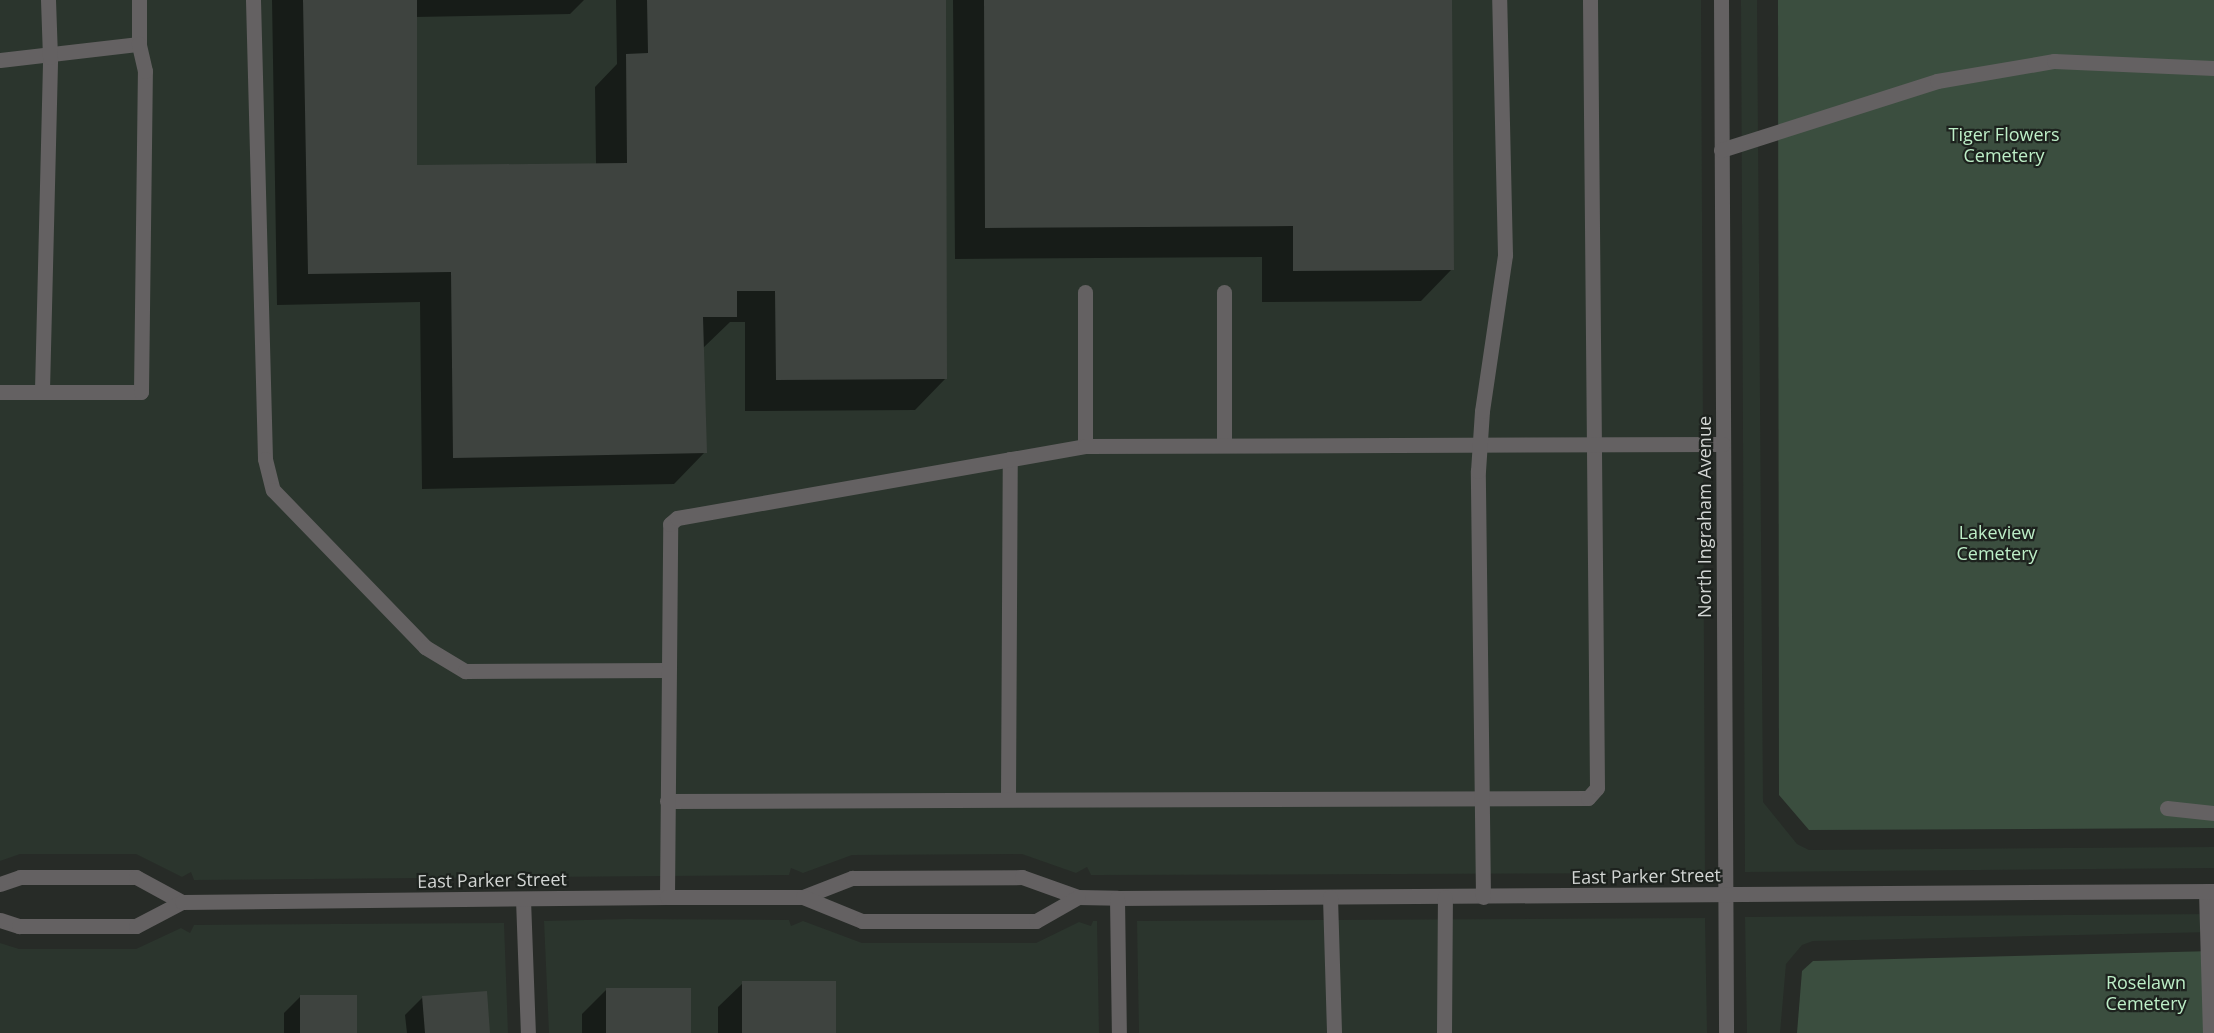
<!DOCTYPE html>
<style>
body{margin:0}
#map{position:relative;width:2214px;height:1033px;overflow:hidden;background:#272b27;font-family:"Open Sans",sans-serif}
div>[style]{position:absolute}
.built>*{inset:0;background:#2b352d}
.green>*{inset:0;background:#3b4e3f}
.shadow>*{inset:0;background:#0007}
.building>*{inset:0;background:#3e433f}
.minor>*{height:15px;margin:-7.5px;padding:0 7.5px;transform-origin:7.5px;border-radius:7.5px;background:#646162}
span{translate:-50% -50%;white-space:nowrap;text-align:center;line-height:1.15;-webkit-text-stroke:4.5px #1d221e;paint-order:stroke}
.park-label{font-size:18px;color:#bdeec7}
.street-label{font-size:18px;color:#d3d6d4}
</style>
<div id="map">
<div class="built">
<div style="clip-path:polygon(0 0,1701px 0,1705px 873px,1091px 875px,1087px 867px,1076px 873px,1022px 854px,852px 855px,803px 873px,791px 868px,789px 875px,194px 880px,191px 872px,182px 877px,136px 854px,20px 854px,0 861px)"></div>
<div style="clip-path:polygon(1741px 0,1757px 0,1763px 802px,1797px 844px,1809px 850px,2214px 847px,2214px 868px,1745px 872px)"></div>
<div style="clip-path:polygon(2214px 914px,2214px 932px,1813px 941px,1802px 945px,1786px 964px,1780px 1033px,1747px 1033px,1745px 917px)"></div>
<div style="clip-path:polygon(1705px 918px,1707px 1033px,1139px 1033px,1137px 921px)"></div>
<div style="clip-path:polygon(627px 919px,789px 920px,791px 926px,803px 921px,862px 943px,1036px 943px,1079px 922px,1091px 926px,1093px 921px,1097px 921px,1099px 1033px,549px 1033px,544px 921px)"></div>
<div style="clip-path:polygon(504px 923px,508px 1033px,0 1033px,0 943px,19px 949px,136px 949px,181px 928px,190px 933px,194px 925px)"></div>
</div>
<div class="green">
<div style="clip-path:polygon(1778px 0,2214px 0,2214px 828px,1809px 830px,1779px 795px)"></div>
<div style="clip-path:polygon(2214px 951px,2214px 1033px,1797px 1033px,1802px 971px,1813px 961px)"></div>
</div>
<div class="shadow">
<div style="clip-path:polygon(272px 0,584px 0,570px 14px,415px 17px,416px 166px,596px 164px,595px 87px,617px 64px,616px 0,945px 0,946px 378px,915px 410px,745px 411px,745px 322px,730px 322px,703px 348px,705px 452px,674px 484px,422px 489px,420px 302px,277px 305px)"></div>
<div style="clip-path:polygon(953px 0,1451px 0,1452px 269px,1421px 301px,1262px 302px,1262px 257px,955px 259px)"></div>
<div style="clip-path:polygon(743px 983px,835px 1033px,718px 1033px,718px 1007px)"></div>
<div style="clip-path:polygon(607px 989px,690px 1033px,582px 1033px,582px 1014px)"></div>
<div style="clip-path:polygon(301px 996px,356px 1033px,284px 1033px,284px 1013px)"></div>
<div style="clip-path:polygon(423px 997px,488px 1033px,407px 1033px,405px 1015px)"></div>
</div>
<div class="building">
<div style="clip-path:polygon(303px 0,417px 0,417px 165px,627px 163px,626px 54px,648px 53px,647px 0,946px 0,947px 379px,776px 380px,775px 291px,737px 291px,737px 317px,703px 317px,707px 453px,453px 458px,451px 272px,308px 274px)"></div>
<div style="clip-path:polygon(984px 0,1452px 0,1454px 270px,1293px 271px,1293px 226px,985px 228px)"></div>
<div style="clip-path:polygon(742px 981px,836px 981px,836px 1033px,742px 1033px)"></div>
<div style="clip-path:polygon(606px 988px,691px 988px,691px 1033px,606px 1033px)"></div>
<div style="clip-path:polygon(487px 991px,490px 1033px,425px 1033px,422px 996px)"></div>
<div style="clip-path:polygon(300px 995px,357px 995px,357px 1033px,300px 1033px)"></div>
</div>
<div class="minor">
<div style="left:253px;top:0;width:459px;rotate:88.5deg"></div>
<div style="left:265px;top:459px;width:32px;rotate:76deg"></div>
<div style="left:273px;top:490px;width:219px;rotate:45.9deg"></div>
<div style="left:425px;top:647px;width:47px;rotate:31deg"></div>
<div style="left:465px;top:671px;width:202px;rotate:-0.3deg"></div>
<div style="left:1721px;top:0;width:1033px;rotate:89.72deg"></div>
<div style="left:0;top:60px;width:140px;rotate:-6.6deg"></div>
<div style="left:139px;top:44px;width:44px;rotate:-90deg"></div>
<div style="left:1721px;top:150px;width:227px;rotate:-17.7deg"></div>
<div style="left:1937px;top:81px;width:119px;rotate:-9.7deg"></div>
<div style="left:2054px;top:61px;width:160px;rotate:2.5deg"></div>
<div style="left:1085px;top:292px;width:154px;rotate:90deg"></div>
<div style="left:42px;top:390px;width:333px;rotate:-88.6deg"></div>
<div style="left:50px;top:57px;width:57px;rotate:-92deg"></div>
<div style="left:0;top:392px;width:141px"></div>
<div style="left:141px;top:392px;width:321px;rotate:-89.3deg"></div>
<div style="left:145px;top:71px;width:28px;rotate:-103deg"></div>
<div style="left:1224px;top:445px;width:153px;rotate:-90deg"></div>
<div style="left:1008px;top:799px;width:340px;rotate:-89.7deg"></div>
<div style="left:667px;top:801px;width:921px;rotate:-0.19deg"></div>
<div style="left:1588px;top:798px;width:13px;rotate:-48deg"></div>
<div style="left:1597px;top:788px;width:788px;rotate:-90.51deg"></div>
<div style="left:2167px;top:808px;width:47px;rotate:6.1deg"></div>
<div style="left:0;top:884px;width:21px;rotate:-19deg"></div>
<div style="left:20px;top:877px;width:116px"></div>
<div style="left:136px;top:877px;width:52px;rotate:28.5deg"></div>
<div style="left:2206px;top:891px;width:142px;rotate:88.4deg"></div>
<div style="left:667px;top:897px;width:373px;rotate:-89.5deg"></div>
<div style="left:670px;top:524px;width:9px;rotate:-41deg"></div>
<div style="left:677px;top:518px;width:414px;rotate:-10deg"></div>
<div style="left:1085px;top:446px;width:638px;rotate:-0.18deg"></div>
<div style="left:803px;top:897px;width:53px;rotate:-21.2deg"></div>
<div style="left:852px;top:878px;width:170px;rotate:-0.3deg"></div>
<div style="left:1022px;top:877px;width:59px;rotate:19.7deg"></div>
<div style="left:1078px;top:897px;width:39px;rotate:1deg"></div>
<div style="left:1117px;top:898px;width:1097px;rotate:-0.37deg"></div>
<div style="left:1330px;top:897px;width:136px;rotate:88.3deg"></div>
<div style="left:1483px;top:897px;width:426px;rotate:-90.7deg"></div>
<div style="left:1478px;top:471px;width:60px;rotate:-86.2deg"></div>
<div style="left:1482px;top:411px;width:158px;rotate:-81.6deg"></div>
<div style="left:1505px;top:255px;width:255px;rotate:-91.3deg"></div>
<div style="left:1117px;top:898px;width:135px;rotate:89.2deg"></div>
<div style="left:523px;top:899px;width:134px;rotate:87.9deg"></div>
<div style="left:0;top:920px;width:20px;rotate:18deg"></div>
<div style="left:19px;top:926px;width:117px"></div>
<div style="left:136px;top:926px;width:52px;rotate:-27.6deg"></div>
<div style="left:182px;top:902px;width:485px;rotate:-0.6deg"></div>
<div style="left:667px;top:897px;width:136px"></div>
<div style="left:803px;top:897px;width:64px;rotate:22.1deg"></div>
<div style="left:862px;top:921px;width:174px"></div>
<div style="left:1036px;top:921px;width:48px;rotate:-29.7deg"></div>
<div style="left:1444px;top:1033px;width:136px;rotate:-89.6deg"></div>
</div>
<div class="park-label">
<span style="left:2004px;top:145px">Tiger Flowers<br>Cemetery</span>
<span style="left:1997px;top:543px">Lakeview<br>Cemetery</span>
<span style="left:2146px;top:993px">Roselawn<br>Cemetery</span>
</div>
<div class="street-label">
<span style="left:1704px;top:517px;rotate:-90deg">North Ingraham Avenue</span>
<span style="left:1646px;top:876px;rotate:-1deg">East Parker Street</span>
<span style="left:492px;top:880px;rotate:-1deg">East Parker Street</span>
</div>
</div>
